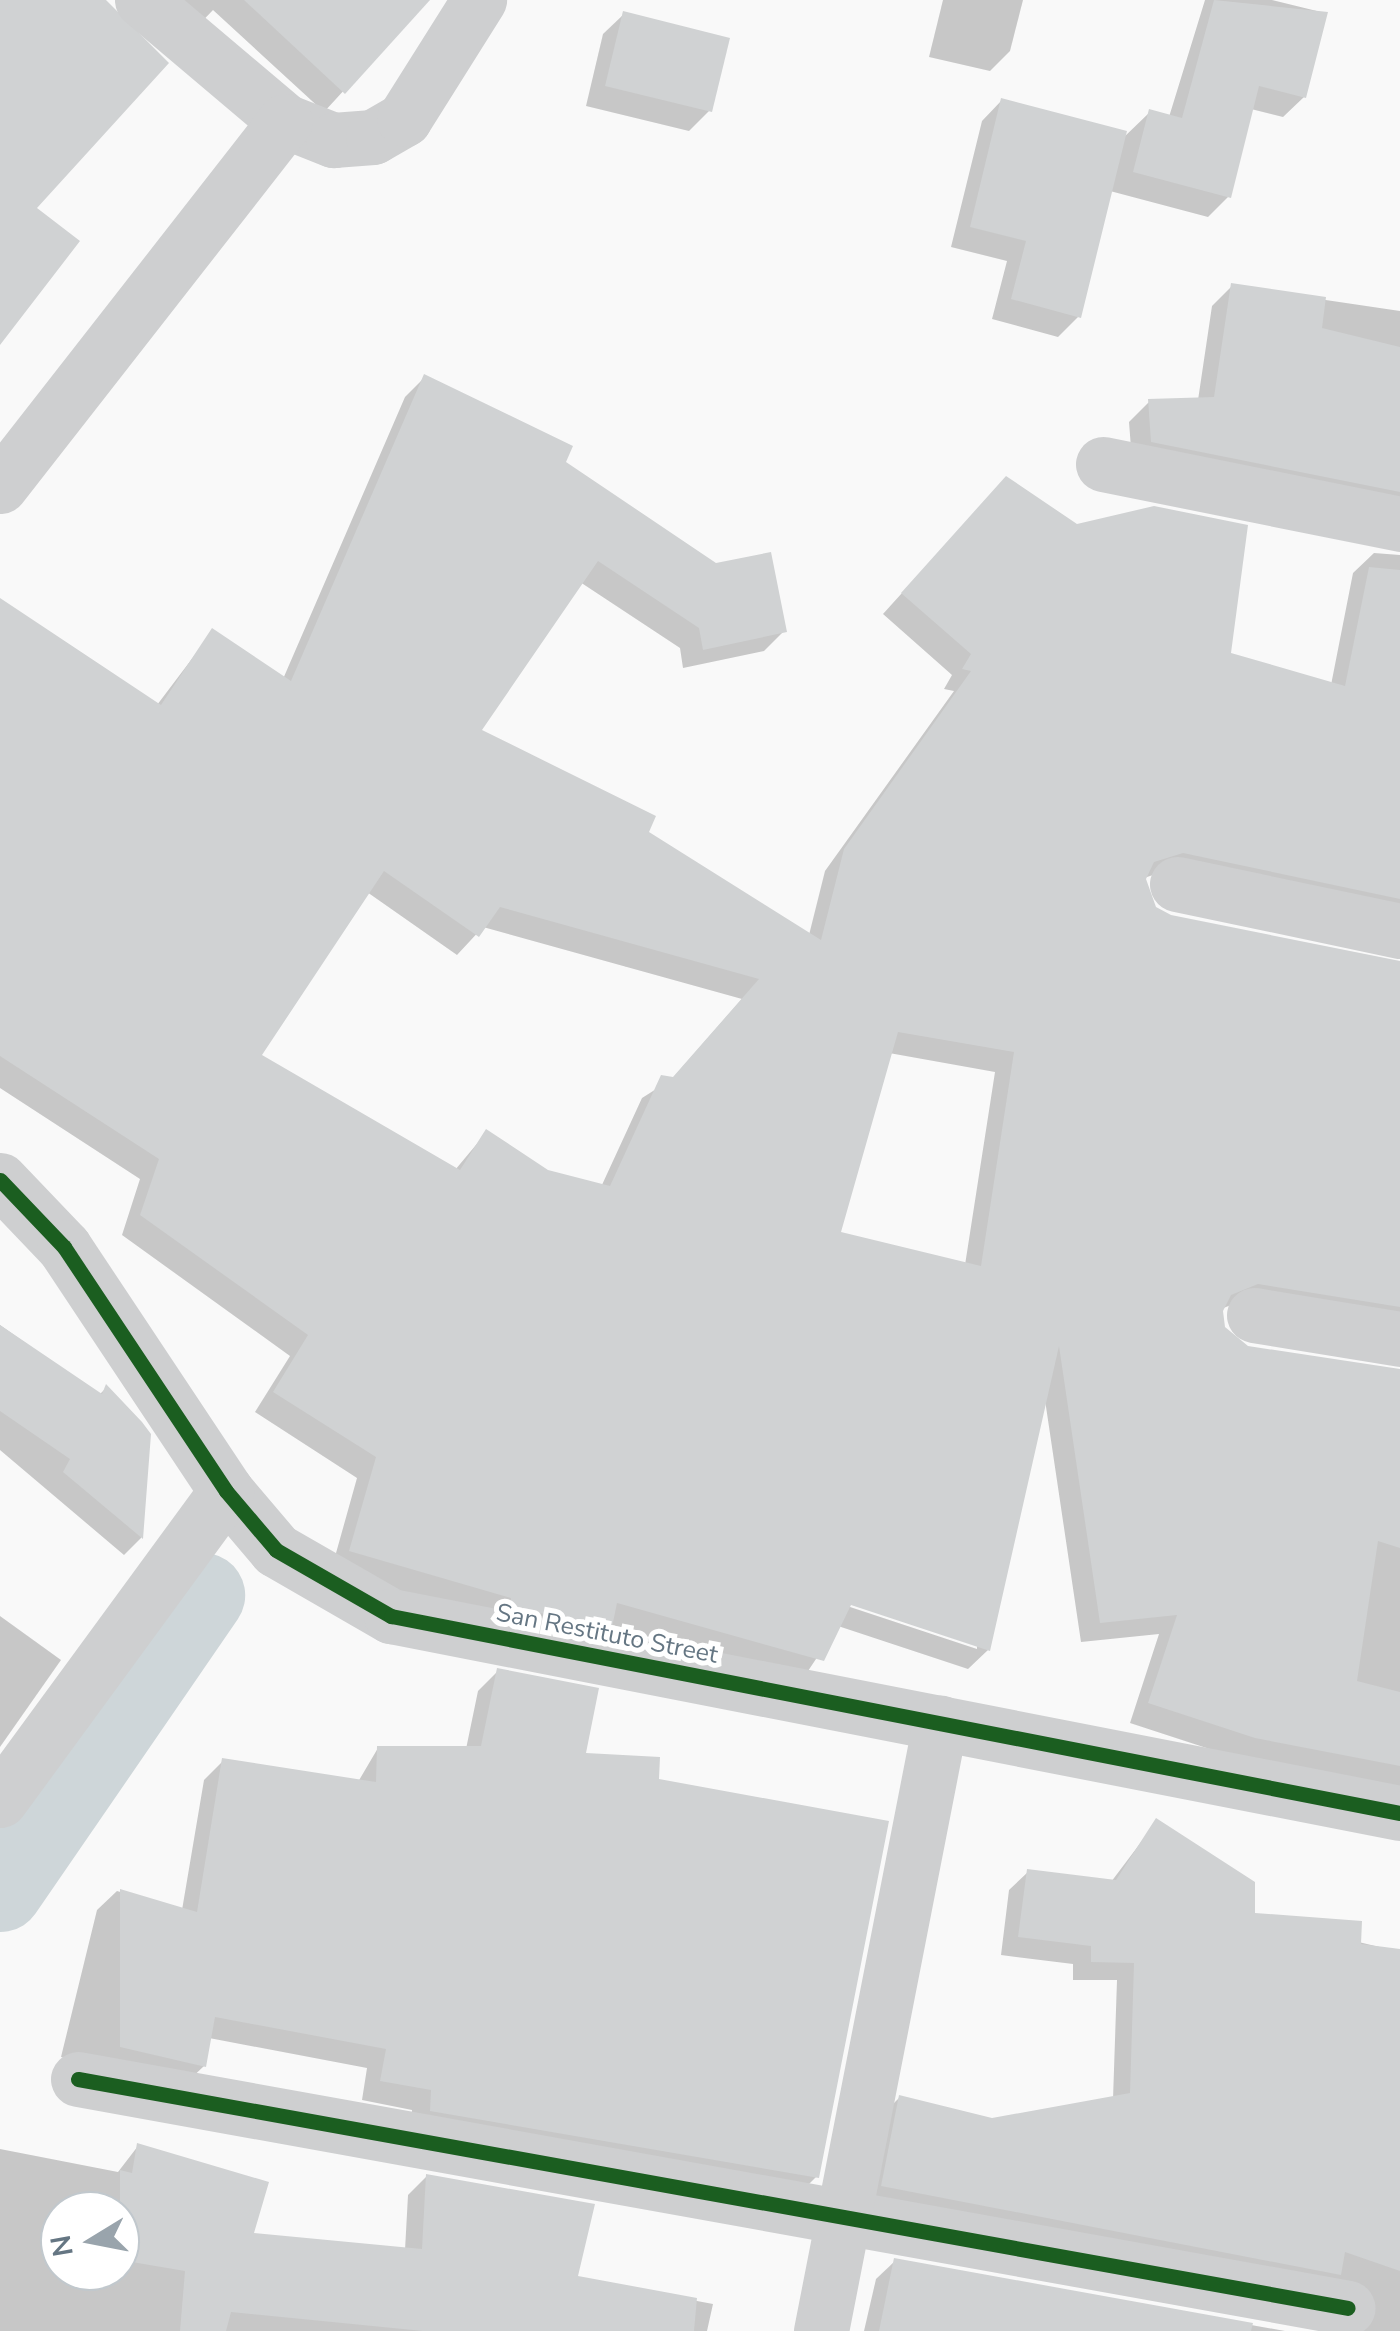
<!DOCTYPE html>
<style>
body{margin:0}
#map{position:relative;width:1400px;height:2331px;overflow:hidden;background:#f9f9f9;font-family:"Nunito Sans",sans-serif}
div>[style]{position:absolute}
.shadow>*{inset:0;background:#0003}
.canal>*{height:85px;margin:-42.5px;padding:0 42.5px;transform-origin:42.5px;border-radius:42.5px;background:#ced6d9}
.building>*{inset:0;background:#d0d2d3}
.minor>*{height:55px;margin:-27.5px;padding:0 27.5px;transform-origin:27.5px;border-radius:27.5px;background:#cecfd0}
.cycleway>*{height:15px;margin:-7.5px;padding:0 7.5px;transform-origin:7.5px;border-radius:7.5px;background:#1b5e20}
span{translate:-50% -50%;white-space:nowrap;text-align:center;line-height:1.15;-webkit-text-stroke:10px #fff;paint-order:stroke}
.street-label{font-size:25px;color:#657683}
.north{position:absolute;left:40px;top:2191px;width:100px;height:100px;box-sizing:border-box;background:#fff;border:2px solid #c1c8cd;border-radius:50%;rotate:260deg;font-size:28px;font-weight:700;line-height:40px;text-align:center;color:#657683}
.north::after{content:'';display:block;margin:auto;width:35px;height:45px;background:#99a4ac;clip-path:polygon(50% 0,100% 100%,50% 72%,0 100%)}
</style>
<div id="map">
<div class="shadow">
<div style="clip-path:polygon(147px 0,427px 0,324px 112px,213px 10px,189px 35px)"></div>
<div style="clip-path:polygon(943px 0,1023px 0,1010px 51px,990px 71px,929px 57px)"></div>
<div style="clip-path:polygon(1205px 0,1272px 0,1325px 13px,1304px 97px,1283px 117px,1251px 109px,1229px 196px,1208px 217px,1110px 191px,1079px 316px,1058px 337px,992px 319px,1007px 261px,951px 247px,982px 121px,1002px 100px,1122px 139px,1150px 112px,1169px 117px)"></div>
<div style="clip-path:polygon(624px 14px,709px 111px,689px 131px,586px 106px,603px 34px)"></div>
<div style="clip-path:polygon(1232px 286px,1400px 311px,1400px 526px,1132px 461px,1129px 422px,1149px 402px,1198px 400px,1212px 306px)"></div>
<div style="clip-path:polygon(evenodd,425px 377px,563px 463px,784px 631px,764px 651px,683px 668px,680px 648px,580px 582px,478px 731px,809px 935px,825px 871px,954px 691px,944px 689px,952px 675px,883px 614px,986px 500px,1228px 654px,1331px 685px,1353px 573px,1374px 553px,1400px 555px,1400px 933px,1162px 872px,1144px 878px,1153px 908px,1170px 917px,1400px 962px,1400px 1335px,1236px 1303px,1221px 1309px,1223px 1328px,1247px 1348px,1400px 1372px,1400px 1791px,1234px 1757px,1130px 1723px,1159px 1634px,1081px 1642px,1045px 1400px,988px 1650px,968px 1669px,838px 1626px,802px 1680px,610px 1626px,589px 1646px,331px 1571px,357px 1478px,255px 1412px,290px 1356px,122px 1235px,140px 1179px,0 1088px,0 636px,157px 705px,213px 631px,283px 679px,405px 397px,425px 377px,367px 892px,457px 955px,483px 927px,742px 999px,672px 1079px,642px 1098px,601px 1187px,547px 1173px,486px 1133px,455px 1170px,258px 1056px,367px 892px,425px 377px,889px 1053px,995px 1072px,965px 1265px,838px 1233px,889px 1053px,425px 377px,840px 1598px,977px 1644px,977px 1649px,838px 1603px,840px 1598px)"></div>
<div style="clip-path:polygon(0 1325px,99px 1395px,106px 1388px,148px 1435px,141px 1538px,124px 1555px,0 1450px)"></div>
<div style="clip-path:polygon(0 1616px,61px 1660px,0 1747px)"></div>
<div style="clip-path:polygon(498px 1671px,582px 1756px,657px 1781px,817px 2176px,797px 2196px,411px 2130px,412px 2110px,362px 2100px,367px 2068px,209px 2038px,204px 2066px,184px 2085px,61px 2057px,97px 1910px,117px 1891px,182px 1910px,204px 1780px,223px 1761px,358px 1782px,378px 1748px,466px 1749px,478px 1691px)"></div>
<div style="clip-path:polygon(1157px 1821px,1252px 1916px,1400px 1952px,1400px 2331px,1361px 2331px,864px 2204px,881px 2116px,900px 2097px,992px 2120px,1113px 2099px,1117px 1980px,1073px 1980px,1073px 1964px,1001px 1955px,1009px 1890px,1028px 1872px,1111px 1882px)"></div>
<div style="clip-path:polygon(evenodd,138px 2146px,251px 2235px,405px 2250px,408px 2195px,427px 2176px,575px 2278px,713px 2304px,707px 2331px,0 2331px,0 2149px,118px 2172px,138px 2146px,60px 2211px,120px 2211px,120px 2271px,60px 2271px,60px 2211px)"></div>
<div style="clip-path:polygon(895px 2261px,1285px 2331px,864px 2331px,876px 2279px)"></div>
</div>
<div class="canal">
<div style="left:0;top:1889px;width:357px;rotate:-55.5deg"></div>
</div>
<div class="building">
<div style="clip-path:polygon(0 0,106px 0,169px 63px,37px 208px,80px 241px,0 345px)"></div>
<div style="clip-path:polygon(244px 0,430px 0,345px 94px)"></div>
<div style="clip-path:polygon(1214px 0,1328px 12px,1306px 98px,1259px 86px,1231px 198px,1133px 172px,1149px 109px,1182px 118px)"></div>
<div style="clip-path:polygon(623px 11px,730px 38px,712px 112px,605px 86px)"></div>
<div style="clip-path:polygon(1001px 98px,1127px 131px,1081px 318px,1011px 299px,1026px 241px,970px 227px)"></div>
<div style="clip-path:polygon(1231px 283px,1326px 297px,1322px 328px,1400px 347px,1400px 492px,1151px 442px,1148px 399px,1214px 397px)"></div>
<div style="clip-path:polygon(evenodd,424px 374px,573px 446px,566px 462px,716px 563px,771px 552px,787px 632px,703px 650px,699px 628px,598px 561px,482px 730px,656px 816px,649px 832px,821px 940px,844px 849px,971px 671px,962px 669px,971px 654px,901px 593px,1006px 476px,1077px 524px,1154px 506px,1248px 525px,1231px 653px,1345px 686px,1369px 567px,1400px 570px,1400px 899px,1183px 853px,1154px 862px,1146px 879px,1156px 907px,1171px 915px,1400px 961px,1400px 1307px,1258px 1284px,1231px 1295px,1223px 1311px,1225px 1327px,1248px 1346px,1400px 1369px,1400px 1548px,1378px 1541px,1357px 1681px,1400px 1692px,1400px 1766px,1255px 1738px,1148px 1703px,1177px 1615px,1100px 1623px,1059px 1346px,990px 1651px,851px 1605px,824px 1661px,617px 1603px,612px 1627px,509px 1607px,511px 1598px,349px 1551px,376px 1457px,273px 1392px,308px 1335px,140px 1215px,159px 1159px,0 1056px,0 598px,161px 705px,212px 628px,291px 681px,424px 374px,384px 871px,479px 937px,500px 907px,759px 979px,673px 1077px,661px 1075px,610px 1186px,548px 1170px,486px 1129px,460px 1170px,262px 1055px,384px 871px,424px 374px,898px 1032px,1014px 1052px,981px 1266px,841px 1232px,898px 1032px)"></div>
<div style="clip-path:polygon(0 1325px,102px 1394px,106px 1384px,142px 1422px,151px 1434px,143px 1539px,63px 1472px,70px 1459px,0 1411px)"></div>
<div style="clip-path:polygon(497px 1668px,599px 1688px,586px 1753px,660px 1757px,659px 1779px,889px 1821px,819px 2178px,430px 2111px,431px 2090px,380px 2081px,386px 2049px,215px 2017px,206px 2067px,120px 2047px,120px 1889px,197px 1912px,222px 1758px,376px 1782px,377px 1746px,481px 1746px)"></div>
<div style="clip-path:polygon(1156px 1818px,1255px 1882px,1255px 1913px,1362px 1921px,1361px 1944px,1400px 1949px,1400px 2271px,1345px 2252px,1341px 2275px,881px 2186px,899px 2095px,992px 2118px,1130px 2093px,1134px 1963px,1091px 1962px,1091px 1946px,1018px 1937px,1027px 1869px,1116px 1880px)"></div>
<div style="clip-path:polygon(137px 2143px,269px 2182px,254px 2233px,422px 2249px,426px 2174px,595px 2204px,578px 2276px,697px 2298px,694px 2331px,423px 2331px,231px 2312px,226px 2331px,180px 2331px,185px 2271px,120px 2260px,120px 2170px,132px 2173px)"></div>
<div style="clip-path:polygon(894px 2258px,1253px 2323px,1251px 2331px,879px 2331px)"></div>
</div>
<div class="minor">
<div style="left:142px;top:0;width:187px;rotate:40.2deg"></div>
<div style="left:285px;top:121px;width:52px;rotate:21.6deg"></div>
<div style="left:333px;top:140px;width:40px;rotate:-4.3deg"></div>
<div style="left:373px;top:137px;width:36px;rotate:-30deg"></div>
<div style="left:404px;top:119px;width:141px;rotate:-57.8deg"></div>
<div style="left:1103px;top:464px;width:303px;rotate:11.4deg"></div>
<div style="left:0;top:486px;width:463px;rotate:-52deg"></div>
<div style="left:1177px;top:884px;width:228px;rotate:11.9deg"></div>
<div style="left:0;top:1180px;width:93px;rotate:46.3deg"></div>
<div style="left:64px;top:1247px;width:293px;rotate:56.4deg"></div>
<div style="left:226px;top:1491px;width:77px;rotate:49.7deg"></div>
<div style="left:276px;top:1550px;width:133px;rotate:29.9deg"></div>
<div style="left:391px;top:1616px;width:1028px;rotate:11.05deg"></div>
<div style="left:1254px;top:1315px;width:148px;rotate:9.3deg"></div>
<div style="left:0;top:1800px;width:383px;rotate:-53.8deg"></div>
<div style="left:78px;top:2079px;width:1290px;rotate:10.22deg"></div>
<div style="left:821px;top:2331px;width:620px;rotate:-78.93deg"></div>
</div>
<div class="cycleway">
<div style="left:0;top:1180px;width:93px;rotate:46.3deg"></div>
<div style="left:64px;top:1247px;width:293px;rotate:56.4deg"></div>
<div style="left:226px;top:1491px;width:77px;rotate:49.7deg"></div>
<div style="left:276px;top:1550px;width:133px;rotate:29.9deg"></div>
<div style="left:391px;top:1616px;width:1028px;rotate:11.05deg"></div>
<div style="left:78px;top:2079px;width:1290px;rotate:10.22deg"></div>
</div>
<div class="street-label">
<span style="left:607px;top:1634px;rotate:11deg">San Restituto Street</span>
</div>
<div class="north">N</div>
</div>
